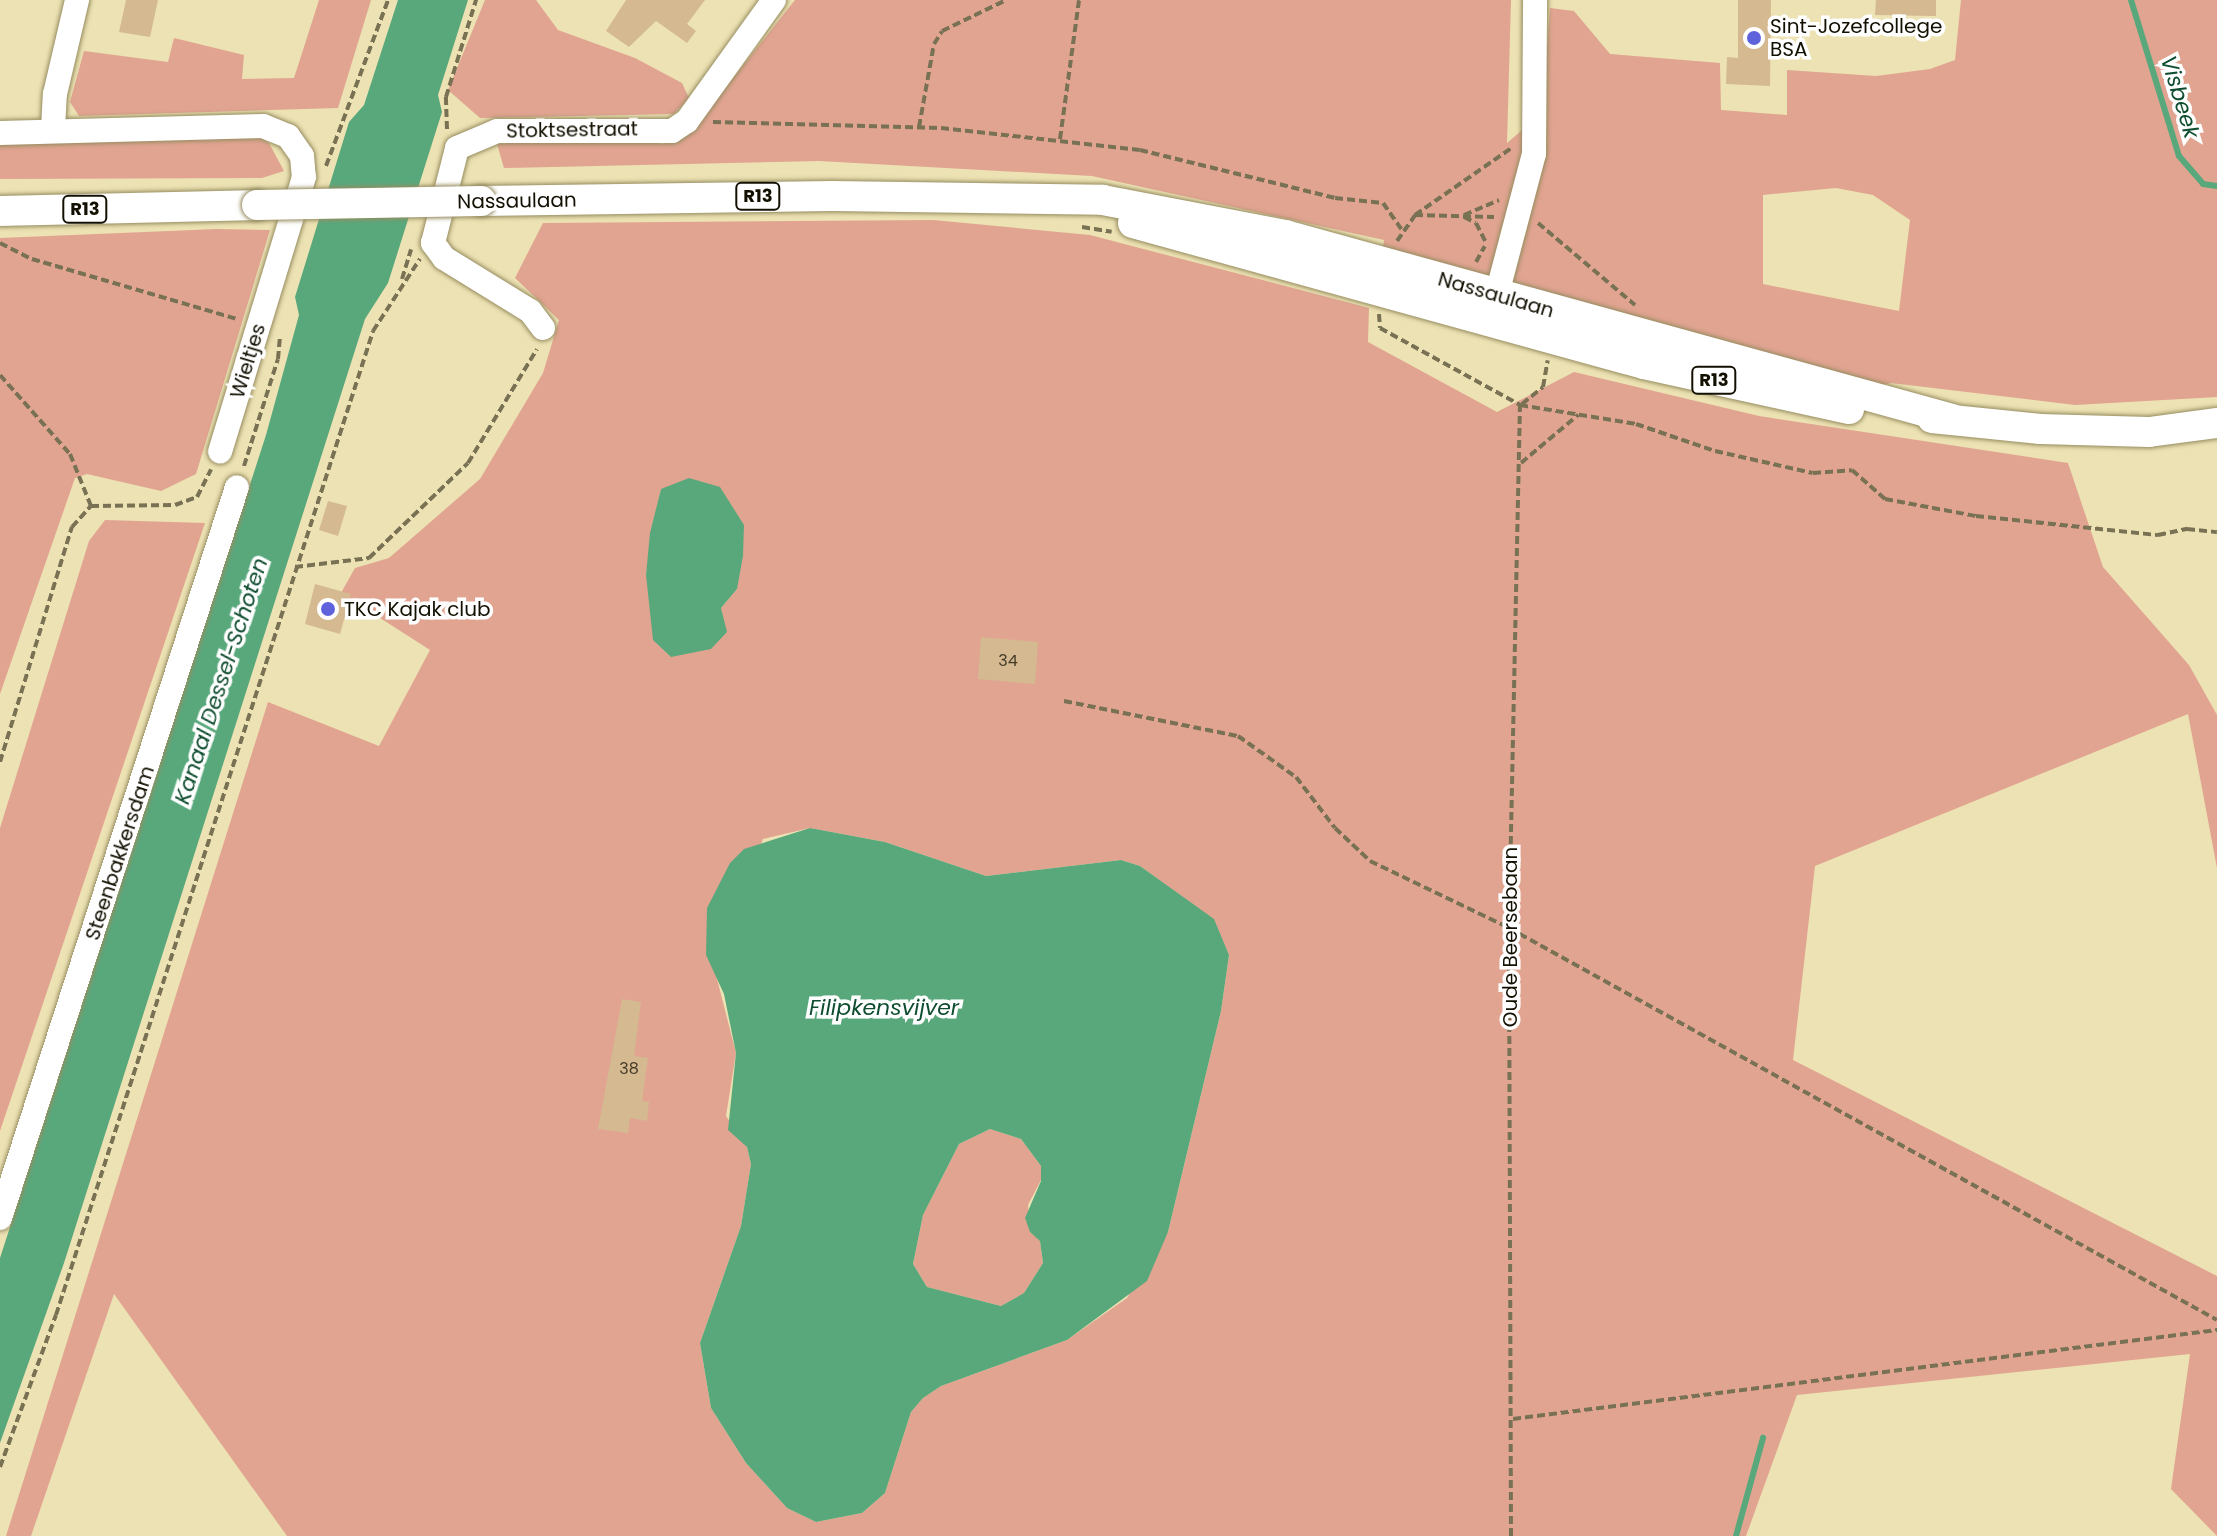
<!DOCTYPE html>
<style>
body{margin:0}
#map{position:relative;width:2217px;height:1536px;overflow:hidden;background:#ece2b3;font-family:Poppins,sans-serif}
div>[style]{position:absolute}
.green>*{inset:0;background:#e1a491}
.water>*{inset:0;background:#59a87c}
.stream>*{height:6px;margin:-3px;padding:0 3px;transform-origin:3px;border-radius:3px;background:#59a87c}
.building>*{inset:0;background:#d4b991}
.path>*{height:4px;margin-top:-2px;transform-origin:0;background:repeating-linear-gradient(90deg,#787154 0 8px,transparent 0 12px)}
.roads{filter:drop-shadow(0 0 2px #968c60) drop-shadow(0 0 2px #968c60)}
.minor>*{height:24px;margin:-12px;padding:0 12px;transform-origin:12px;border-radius:12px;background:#fff}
.major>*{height:30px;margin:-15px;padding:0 15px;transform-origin:15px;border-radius:15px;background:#fff}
.bridges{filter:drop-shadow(0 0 2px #968c60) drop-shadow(0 0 2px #968c60)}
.major-bridge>*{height:30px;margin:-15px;padding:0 15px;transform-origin:15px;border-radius:15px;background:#fff}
.dots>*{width:22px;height:22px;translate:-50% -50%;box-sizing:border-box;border:4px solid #fff;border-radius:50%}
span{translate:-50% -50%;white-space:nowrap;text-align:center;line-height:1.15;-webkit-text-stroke:7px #fff;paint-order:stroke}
.number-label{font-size:16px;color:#433a26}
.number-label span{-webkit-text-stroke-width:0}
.shield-label span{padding:2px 6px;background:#fff;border:2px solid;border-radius:6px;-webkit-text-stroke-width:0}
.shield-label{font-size:18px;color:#131002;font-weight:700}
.poi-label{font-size:20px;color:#131002}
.left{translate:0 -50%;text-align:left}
.street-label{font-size:20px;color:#131002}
.water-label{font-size:22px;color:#0e4d2f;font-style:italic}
</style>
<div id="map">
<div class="green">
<div style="clip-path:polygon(319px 0,371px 0,338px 108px,79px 116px,70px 102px,84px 51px,168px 62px,174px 38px,244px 55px,242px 79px,294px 78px)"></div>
<div style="clip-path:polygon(485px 0,536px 0,558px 30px,635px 58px,682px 83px,689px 98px,674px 114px,480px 118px,448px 90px)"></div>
<div style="clip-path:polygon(evenodd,795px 0,1511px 0,1507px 143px,1542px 113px,1550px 8px,1574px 11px,1610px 54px,1720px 63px,1721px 110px,1787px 115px,1787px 70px,1876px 76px,1930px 69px,1955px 60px,1961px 0,2217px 0,2217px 397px,2075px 405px,1891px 383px,1868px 389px,1382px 254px,1384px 240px,1092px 176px,819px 161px,504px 168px,497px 144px,606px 135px,663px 144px,687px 136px,795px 0,1836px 188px,1873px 195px,1910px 220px,1899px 311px,1763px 284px,1763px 195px,1836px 188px)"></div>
<div style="clip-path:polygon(254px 135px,269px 143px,284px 171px,262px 178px,0 179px,0 142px)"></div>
<div style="clip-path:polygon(evenodd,933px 220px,1090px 235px,1369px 308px,1368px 342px,1497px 412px,1574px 372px,1759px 416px,2068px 463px,2103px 567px,2189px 665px,2217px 715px,2217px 868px,2188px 714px,1815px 866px,1793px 1060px,2217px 1276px,2217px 1536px,2171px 1489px,2190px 1354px,1797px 1395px,1746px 1536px,287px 1536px,114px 1294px,31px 1536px,6px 1536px,268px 702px,379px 746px,430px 650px,341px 593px,355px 568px,389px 558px,480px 479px,543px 373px,559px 320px,515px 278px,543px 223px,933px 220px,661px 489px,737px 589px,721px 608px,646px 575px,661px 489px,933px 220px,810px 828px,885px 842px,986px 876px,1121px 860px,1140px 866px,1213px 919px,1229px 955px,1221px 1011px,1168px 1232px,1127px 1298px,1067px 1340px,941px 1386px,923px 1398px,911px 1412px,885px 1493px,862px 1513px,816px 1522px,787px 1508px,746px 1463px,711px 1408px,700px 1343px,741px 1226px,751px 1164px,747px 1147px,726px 1116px,736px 1053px,716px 975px,763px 839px,810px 828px)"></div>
<div style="clip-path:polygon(217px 229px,270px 230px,196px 474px,161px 491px,87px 474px,75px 478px,0 694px,0 238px)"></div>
<div style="clip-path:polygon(105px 520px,205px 523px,0 1131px,0 828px,89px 541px)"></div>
<div style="clip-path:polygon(990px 1129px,1021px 1139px,1041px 1166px,1041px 1180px,1028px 1205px,1030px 1232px,1040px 1240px,1043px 1263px,1024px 1293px,1001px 1306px,927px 1287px,913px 1264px,923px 1215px,959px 1144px)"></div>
</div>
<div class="water">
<div style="clip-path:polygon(398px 0,468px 0,438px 95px,442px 112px,388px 283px,365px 319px,64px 1263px,0 1443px,0 1258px,266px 435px,299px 315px,295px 297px,349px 122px,364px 105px)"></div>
<div style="clip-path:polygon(689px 478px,720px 487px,744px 525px,743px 556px,737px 589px,721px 608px,727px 632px,711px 649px,671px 657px,653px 640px,646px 575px,650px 533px,661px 489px)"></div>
<div style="clip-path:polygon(evenodd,810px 828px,885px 842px,986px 876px,1121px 860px,1140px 866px,1214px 919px,1229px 955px,1221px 1011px,1168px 1232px,1147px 1281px,1067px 1340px,941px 1386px,923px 1398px,911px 1412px,885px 1493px,862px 1513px,816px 1522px,787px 1508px,746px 1463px,711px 1408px,700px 1343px,741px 1226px,751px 1164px,747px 1147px,728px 1130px,736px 1053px,724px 994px,706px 955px,707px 908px,730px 863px,744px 849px,810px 828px,990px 1129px,1021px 1139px,1041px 1166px,1041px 1181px,1025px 1218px,1030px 1232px,1040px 1241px,1043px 1263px,1024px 1293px,1001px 1306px,927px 1287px,913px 1264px,923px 1215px,959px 1144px,990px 1129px)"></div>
</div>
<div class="stream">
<div style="left:2131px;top:0;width:163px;rotate:72.9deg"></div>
<div style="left:2179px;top:156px;width:37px;rotate:49deg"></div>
<div style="left:2203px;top:184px;width:14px;rotate:8deg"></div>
<div style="left:1736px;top:1536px;width:102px;rotate:-74.6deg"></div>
</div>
<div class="building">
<div style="clip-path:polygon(126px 0,158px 0,150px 37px,119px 32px)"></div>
<div style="clip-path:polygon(626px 0,705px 0,687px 24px,696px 31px,687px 43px,656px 21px,629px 47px,606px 31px)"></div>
<div style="clip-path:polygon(1738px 0,1771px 0,1770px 86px,1726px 84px,1727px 57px,1738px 58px)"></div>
<div style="clip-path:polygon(1876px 0,1936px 0,1936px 16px,1875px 15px)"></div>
<div style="clip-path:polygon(328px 501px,347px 506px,338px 536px,319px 530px)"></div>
<div style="clip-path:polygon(315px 584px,351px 594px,340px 634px,305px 624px)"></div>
<div style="clip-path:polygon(981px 637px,1038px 642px,1035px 684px,978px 679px)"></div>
<div style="clip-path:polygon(622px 999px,641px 1002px,634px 1056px,648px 1058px,642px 1101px,649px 1102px,647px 1121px,630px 1118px,628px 1133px,598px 1129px)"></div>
</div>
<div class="path">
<div style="left:713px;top:122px;width:228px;rotate:1.5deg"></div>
<div style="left:941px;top:128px;width:200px;rotate:6.3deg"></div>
<div style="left:1140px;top:150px;width:201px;rotate:13.8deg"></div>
<div style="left:1335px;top:198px;width:48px;rotate:5.9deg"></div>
<div style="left:1383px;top:203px;width:32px;rotate:55deg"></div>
<div style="left:919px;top:127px;width:84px;rotate:-79.8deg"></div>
<div style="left:934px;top:44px;width:15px;rotate:-58deg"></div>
<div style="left:942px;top:31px;width:71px;rotate:-25.8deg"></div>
<div style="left:447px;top:129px;width:32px;rotate:-92deg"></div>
<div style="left:446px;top:97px;width:102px;rotate:-72.8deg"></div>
<div style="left:1060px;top:139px;width:140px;rotate:-82.2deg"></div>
<div style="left:326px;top:166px;width:177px;rotate:-69.5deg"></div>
<div style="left:1415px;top:215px;width:119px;rotate:-34.8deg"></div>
<div style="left:1464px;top:215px;width:38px;rotate:-23deg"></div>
<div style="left:1464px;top:217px;width:13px;rotate:27deg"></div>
<div style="left:1476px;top:223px;width:22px;rotate:63deg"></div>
<div style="left:1538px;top:223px;width:127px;rotate:40.2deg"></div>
<div style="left:1082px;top:227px;width:30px;rotate:9deg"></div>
<div style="left:1397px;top:241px;width:32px;rotate:-55deg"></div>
<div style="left:1415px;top:215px;width:79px;rotate:1.5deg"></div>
<div style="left:0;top:243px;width:36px;rotate:27deg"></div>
<div style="left:32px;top:259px;width:214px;rotate:16.3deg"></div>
<div style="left:1476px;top:262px;width:18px;rotate:-61deg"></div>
<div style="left:402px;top:279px;width:31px;rotate:-73deg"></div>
<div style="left:1379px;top:314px;width:14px;rotate:86deg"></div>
<div style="left:1380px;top:328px;width:160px;rotate:28.8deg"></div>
<div style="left:1520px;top:405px;width:118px;rotate:9.3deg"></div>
<div style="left:1636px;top:424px;width:83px;rotate:18.9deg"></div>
<div style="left:1715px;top:451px;width:100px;rotate:12.7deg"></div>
<div style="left:1813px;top:473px;width:39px;rotate:-4deg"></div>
<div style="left:1852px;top:470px;width:44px;rotate:41.3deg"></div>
<div style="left:1885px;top:499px;width:93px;rotate:10.6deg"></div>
<div style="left:1976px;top:516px;width:183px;rotate:6deg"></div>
<div style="left:2158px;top:535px;width:30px;rotate:-12deg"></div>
<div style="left:2187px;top:529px;width:30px;rotate:6deg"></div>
<div style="left:0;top:375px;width:106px;rotate:48.5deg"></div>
<div style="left:70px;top:454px;width:56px;rotate:68deg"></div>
<div style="left:1522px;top:404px;width:27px;rotate:-39deg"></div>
<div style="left:1543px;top:387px;width:27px;rotate:-80deg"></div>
<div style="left:1521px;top:463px;width:75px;rotate:-40.1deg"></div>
<div style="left:244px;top:466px;width:112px;rotate:-72.4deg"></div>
<div style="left:278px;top:359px;width:23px;rotate:-85deg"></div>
<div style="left:295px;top:567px;width:75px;rotate:-6.9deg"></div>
<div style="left:369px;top:558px;width:137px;rotate:-43.8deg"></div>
<div style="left:468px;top:463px;width:133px;rotate:-58.8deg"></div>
<div style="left:1064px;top:701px;width:177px;rotate:11.4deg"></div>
<div style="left:1238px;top:736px;width:71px;rotate:35.3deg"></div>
<div style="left:1296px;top:777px;width:64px;rotate:52.6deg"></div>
<div style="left:1335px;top:828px;width:48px;rotate:43.3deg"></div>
<div style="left:1370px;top:861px;width:154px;rotate:25.7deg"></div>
<div style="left:1509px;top:928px;width:809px;rotate:28.97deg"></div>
<div style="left:0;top:762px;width:246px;rotate:-73deg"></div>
<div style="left:72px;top:527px;width:28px;rotate:-48deg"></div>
<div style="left:91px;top:506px;width:84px;rotate:-0.7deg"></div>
<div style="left:175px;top:505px;width:23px;rotate:-20deg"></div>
<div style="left:197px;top:497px;width:31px;rotate:-63deg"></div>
<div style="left:1513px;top:1419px;width:710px;rotate:-7.21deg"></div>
<div style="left:0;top:1467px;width:162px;rotate:-69.8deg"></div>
<div style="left:56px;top:1315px;width:1034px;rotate:-72.14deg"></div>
<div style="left:373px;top:331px;width:86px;rotate:-56.9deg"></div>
<div style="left:1511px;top:1536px;width:608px;rotate:-90.19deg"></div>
<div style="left:1509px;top:928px;width:523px;rotate:-88.8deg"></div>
</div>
<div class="roads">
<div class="minor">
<div style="left:53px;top:129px;width:35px;rotate:-87deg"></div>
<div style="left:55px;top:94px;width:97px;rotate:-76.8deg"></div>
<div style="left:0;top:133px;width:263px;rotate:-1.5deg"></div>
<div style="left:263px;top:126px;width:27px;rotate:22deg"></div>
<div style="left:288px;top:136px;width:24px;rotate:55deg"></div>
<div style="left:302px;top:156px;width:21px;rotate:85deg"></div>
<div style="left:304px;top:177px;width:287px;rotate:107deg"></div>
<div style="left:1493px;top:309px;width:160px;rotate:-75.2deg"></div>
<div style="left:1534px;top:154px;width:154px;rotate:-89.6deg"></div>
<div style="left:543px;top:328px;width:21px;rotate:-127deg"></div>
<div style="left:530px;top:311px;width:101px;rotate:-148.4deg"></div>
<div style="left:444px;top:258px;width:19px;rotate:-126deg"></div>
<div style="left:433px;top:243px;width:98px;rotate:-75.8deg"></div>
<div style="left:457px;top:148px;width:43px;rotate:-23deg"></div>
<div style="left:497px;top:131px;width:175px"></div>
<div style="left:672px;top:131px;width:18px;rotate:-34deg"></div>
<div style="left:687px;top:121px;width:149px;rotate:-54.3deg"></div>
<div style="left:0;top:1218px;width:768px;rotate:-72.04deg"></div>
</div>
<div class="major">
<div style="left:481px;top:201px;width:351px;rotate:-0.8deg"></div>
<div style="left:832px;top:196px;width:271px;rotate:0.8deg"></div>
<div style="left:1103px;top:200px;width:185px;rotate:10.9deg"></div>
<div style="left:1285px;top:235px;width:692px;rotate:15.42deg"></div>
<div style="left:0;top:211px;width:257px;rotate:-1.3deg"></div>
<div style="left:1133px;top:223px;width:530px;rotate:15.43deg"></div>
<div style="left:1644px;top:364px;width:210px;rotate:12.4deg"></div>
<div style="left:1932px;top:418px;width:109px;rotate:5.8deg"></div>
<div style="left:2040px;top:429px;width:109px;rotate:1.6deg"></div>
<div style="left:2149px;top:432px;width:69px;rotate:-7.5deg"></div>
</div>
</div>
<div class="bridges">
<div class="major-bridge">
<div style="left:257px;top:205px;width:224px;rotate:-1deg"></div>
</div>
</div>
<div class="dots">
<div style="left:1754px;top:38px;background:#5f63db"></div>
<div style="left:328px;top:609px;background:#5f63db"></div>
</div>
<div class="number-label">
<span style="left:1008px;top:661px">34</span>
<span style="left:629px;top:1069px">38</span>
</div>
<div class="shield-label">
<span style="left:758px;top:196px">R13</span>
<span style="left:85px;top:209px">R13</span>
<span style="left:1714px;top:380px">R13</span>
</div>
<div class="poi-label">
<span class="left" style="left:1770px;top:38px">Sint-Jozefcollege<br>BSA</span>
<span class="left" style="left:344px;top:609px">TKC Kajak club</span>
</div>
<div class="street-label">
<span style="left:572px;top:130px;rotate:-1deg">Stoktsestraat</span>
<span style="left:517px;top:201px;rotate:-1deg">Nassaulaan</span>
<span style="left:1496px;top:295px;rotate:16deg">Nassaulaan</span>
<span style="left:248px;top:361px;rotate:-73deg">Wieltjes</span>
<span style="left:120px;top:853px;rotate:-72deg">Steenbakkersdam</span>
<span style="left:1510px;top:937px;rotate:-90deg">Oude Beersebaan</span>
</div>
<div class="water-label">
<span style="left:2180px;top:97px;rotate:73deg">Visbeek</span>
<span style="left:221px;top:681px;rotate:-72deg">Kanaal Dessel-Schoten</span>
<span style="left:884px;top:1008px">Filipkensvijver</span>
</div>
</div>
